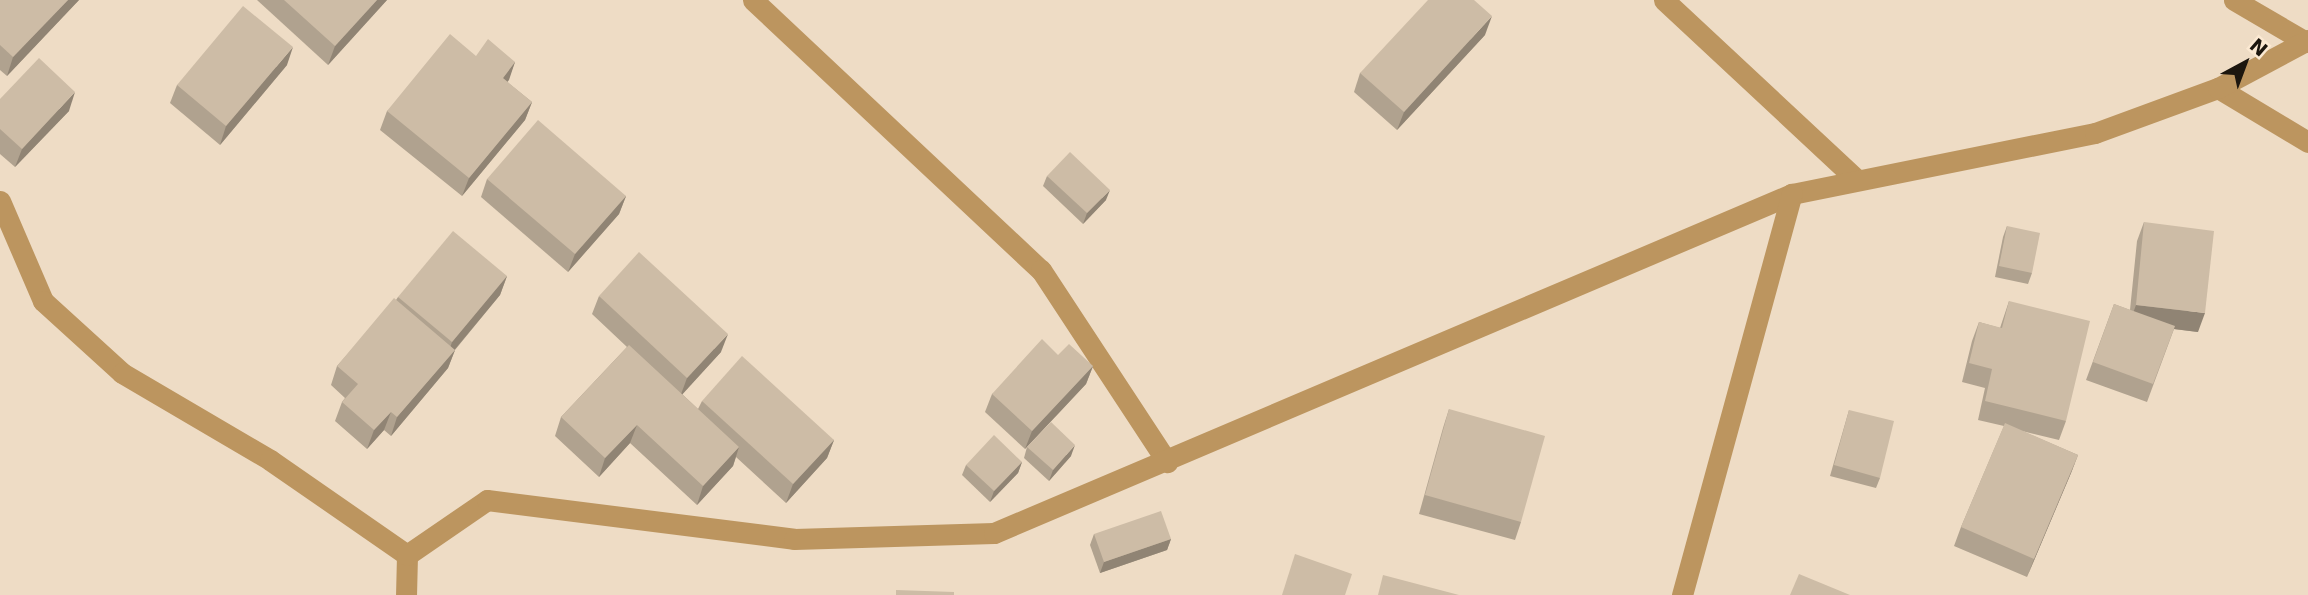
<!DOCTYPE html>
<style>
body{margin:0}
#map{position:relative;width:2308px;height:595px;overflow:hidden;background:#eedcc5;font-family:"DejaVu Sans",sans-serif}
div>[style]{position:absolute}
.street>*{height:21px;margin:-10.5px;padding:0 10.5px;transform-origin:10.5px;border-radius:10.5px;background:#bc955f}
.wall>*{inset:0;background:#b0a28f}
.shaded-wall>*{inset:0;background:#908474}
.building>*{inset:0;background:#cdbca6}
span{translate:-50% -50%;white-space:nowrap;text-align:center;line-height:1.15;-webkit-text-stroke:5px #fbe9d2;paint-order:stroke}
.north{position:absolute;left:2210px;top:28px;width:70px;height:70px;-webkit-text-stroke:5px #fbe9d2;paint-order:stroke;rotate:41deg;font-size:19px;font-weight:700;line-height:28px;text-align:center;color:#1c160e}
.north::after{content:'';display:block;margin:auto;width:24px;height:32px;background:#1c160e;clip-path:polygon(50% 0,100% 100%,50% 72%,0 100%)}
</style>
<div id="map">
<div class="street">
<div style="left:753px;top:0;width:395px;rotate:43.2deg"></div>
<div style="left:1041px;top:270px;width:230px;rotate:56.7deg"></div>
<div style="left:1664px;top:0;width:264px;rotate:43deg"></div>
<div style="left:2234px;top:0;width:83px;rotate:30.3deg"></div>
<div style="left:2218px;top:88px;width:105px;rotate:31deg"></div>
<div style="left:0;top:201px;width:109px;rotate:66.7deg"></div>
<div style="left:43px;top:301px;width:107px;rotate:42.3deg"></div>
<div style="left:122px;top:373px;width:172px;rotate:30.4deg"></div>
<div style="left:270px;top:460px;width:167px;rotate:34.7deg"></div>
<div style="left:407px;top:555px;width:40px;rotate:91.4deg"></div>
<div style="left:407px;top:555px;width:97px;rotate:-34.5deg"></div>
<div style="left:487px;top:500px;width:309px;rotate:7.2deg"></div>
<div style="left:794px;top:539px;width:200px;rotate:-1.7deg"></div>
<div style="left:994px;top:533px;width:867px;rotate:-23.02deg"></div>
<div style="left:1792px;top:194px;width:309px;rotate:-11.4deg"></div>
<div style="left:2095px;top:133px;width:131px;rotate:-20.1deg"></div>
<div style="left:2218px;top:88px;width:102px;rotate:-28.1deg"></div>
<div style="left:1682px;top:595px;width:416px;rotate:-74.7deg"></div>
</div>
<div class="wall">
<div style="clip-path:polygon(0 0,79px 0,7px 76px,0 70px)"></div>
<div style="clip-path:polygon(257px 0,387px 0,328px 65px)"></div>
<div style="clip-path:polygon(1485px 35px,1397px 130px,1354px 92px,1360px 73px)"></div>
<div style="clip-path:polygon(476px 56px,515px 62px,507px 82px,532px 102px,525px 120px,462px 196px,380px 130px,387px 111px)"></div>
<div style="clip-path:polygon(287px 65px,220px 145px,170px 103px,177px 85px)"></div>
<div style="clip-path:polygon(0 99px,69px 111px,15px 167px,0 154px)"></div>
<div style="clip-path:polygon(1047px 176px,1106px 200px,1083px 224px,1043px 186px)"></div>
<div style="clip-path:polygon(487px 179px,626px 196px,619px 214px,568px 272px,481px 197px)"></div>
<div style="clip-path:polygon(2144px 222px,2198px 332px,2174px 329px,2147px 402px,2086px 380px,2114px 304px,2130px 310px,2137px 241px)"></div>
<div style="clip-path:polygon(2007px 226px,2032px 273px,2028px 284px,1995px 277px,2003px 237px)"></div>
<div style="clip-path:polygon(507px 276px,500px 295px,455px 350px,448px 368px,391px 436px,384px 430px,367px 449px,335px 421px,342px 402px,345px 398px,331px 385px,337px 366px,396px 300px,398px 297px)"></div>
<div style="clip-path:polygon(599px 296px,721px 352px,682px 394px,698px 409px,702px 401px,834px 440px,827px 458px,786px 503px,736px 457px,733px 466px,697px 505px,630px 443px,599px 477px,555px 436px,561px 417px,627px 347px,592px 314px)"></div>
<div style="clip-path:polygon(2009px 301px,2066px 421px,2059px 440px,2022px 431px,2078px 455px,2071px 473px,2027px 577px,1954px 546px,1961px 527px,2004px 426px,1978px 420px,1985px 388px,1962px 382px,1972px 341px,1979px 322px,2000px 328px)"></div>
<div style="clip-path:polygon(1058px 355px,1093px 366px,1086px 384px,1025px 449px,985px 412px,992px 394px)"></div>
<div style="clip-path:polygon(1449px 409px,1521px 522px,1515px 540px,1419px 514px,1443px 428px)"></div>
<div style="clip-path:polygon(1849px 410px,1880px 478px,1876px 488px,1830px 476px)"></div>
<div style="clip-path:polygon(1027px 447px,1071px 456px,1049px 481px,1024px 458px)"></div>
<div style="clip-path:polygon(1022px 462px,1018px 473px,990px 502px,962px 475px,966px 465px)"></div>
<div style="clip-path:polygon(1094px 534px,1171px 539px,1167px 550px,1100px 573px,1090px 545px)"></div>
</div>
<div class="shaded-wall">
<div style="clip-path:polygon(68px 0,79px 0,7px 76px,13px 57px)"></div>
<div style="clip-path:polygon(377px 0,387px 0,328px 65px,335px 46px)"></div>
<div style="clip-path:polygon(1492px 16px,1485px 35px,1397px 130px,1404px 112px)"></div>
<div style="clip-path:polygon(293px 47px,287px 65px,220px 145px,226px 126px)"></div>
<div style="clip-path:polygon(515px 62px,509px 80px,496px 96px,503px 78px)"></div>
<div style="clip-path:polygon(75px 92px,69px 111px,15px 167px,22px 149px)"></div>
<div style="clip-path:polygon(532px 102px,525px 120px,462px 196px,469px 178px)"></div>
<div style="clip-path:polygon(1110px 190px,1106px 200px,1083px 224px,1087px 213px)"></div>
<div style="clip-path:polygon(626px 196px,619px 214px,568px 272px,575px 254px)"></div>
<div style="clip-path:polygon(507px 276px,500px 295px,446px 360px,452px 342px)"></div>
<div style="clip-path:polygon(2136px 305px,2205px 313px,2198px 332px,2174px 329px,2147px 402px,2174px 329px,2129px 324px)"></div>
<div style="clip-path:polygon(728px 334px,721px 352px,680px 397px,687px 378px)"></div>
<div style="clip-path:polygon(455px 350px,448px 368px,391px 436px,397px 417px)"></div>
<div style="clip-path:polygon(1093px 366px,1086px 384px,1025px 449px,1032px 431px)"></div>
<div style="clip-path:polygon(391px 412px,384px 430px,367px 449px,374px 430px)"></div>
<div style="clip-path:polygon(637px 425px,630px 443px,599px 477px,605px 458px)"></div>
<div style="clip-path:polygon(834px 440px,827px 458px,786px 503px,793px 484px)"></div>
<div style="clip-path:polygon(1075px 445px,1071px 456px,1049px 481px,1053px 470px)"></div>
<div style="clip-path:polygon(739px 447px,733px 466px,697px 505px,703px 486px)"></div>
<div style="clip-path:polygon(2078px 455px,2071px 473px,2027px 577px,2034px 559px)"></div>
<div style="clip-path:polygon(1022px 462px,1018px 473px,990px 502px,994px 491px)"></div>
<div style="clip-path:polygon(1171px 539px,1167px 550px,1100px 573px,1104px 562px)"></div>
</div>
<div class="building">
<div style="clip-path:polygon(0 0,68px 0,13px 57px,0 45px)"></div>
<div style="clip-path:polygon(284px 0,377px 0,335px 46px)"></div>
<div style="clip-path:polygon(1428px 0,1474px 0,1492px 16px,1404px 112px,1360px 73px)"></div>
<div style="clip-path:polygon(243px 6px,293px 47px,226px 126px,177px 85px)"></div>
<div style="clip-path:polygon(450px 34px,476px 56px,488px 39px,515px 62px,503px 78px,532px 102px,469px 178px,387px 111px)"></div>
<div style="clip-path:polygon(39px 58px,75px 92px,22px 149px,0 129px,0 99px)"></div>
<div style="clip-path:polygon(538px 120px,626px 196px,575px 254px,487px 179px)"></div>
<div style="clip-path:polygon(1070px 152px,1110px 190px,1087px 213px,1047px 176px)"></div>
<div style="clip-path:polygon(2144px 222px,2214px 231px,2205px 313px,2136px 305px)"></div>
<div style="clip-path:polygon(2007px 226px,2040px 233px,2032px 273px,1999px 266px)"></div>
<div style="clip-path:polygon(453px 231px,507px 276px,452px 342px,398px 297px)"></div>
<div style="clip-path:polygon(639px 252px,728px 334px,687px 378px,599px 296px)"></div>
<div style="clip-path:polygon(394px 298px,455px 350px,397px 417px,391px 412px,374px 430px,342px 402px,358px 384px,337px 366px)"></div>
<div style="clip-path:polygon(2009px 301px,2090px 321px,2066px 421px,1985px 401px,1992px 369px,1969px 363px,1979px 322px,2002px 328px)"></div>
<div style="clip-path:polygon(2114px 304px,2175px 326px,2153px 384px,2093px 362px)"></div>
<div style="clip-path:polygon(1042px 339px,1058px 355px,1069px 344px,1093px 366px,1032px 431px,992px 394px)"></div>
<div style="clip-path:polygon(629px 345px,739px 447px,703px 486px,637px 425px,605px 458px,561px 417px)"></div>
<div style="clip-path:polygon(742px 356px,834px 440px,793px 484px,702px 401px)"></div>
<div style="clip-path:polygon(1449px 409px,1545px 436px,1521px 522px,1425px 495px)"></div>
<div style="clip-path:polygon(1849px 410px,1894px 421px,1880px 478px,1834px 465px)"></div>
<div style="clip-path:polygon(1051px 422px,1075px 445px,1053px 470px,1027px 447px)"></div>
<div style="clip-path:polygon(2005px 423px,2078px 455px,2034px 559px,1961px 527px)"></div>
<div style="clip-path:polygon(994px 435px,1022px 462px,994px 491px,966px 465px)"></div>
<div style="clip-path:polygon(1161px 511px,1171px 539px,1104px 562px,1094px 534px)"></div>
<div style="clip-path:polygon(1295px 554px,1352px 574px,1345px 595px,1282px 595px)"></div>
<div style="clip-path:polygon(1799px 574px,1850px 595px,1790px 595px)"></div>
<div style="clip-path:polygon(1383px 575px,1459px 595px,1378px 595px)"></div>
<div style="clip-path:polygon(896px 590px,954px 592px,954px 595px,896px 595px)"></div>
</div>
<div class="north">N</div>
</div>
